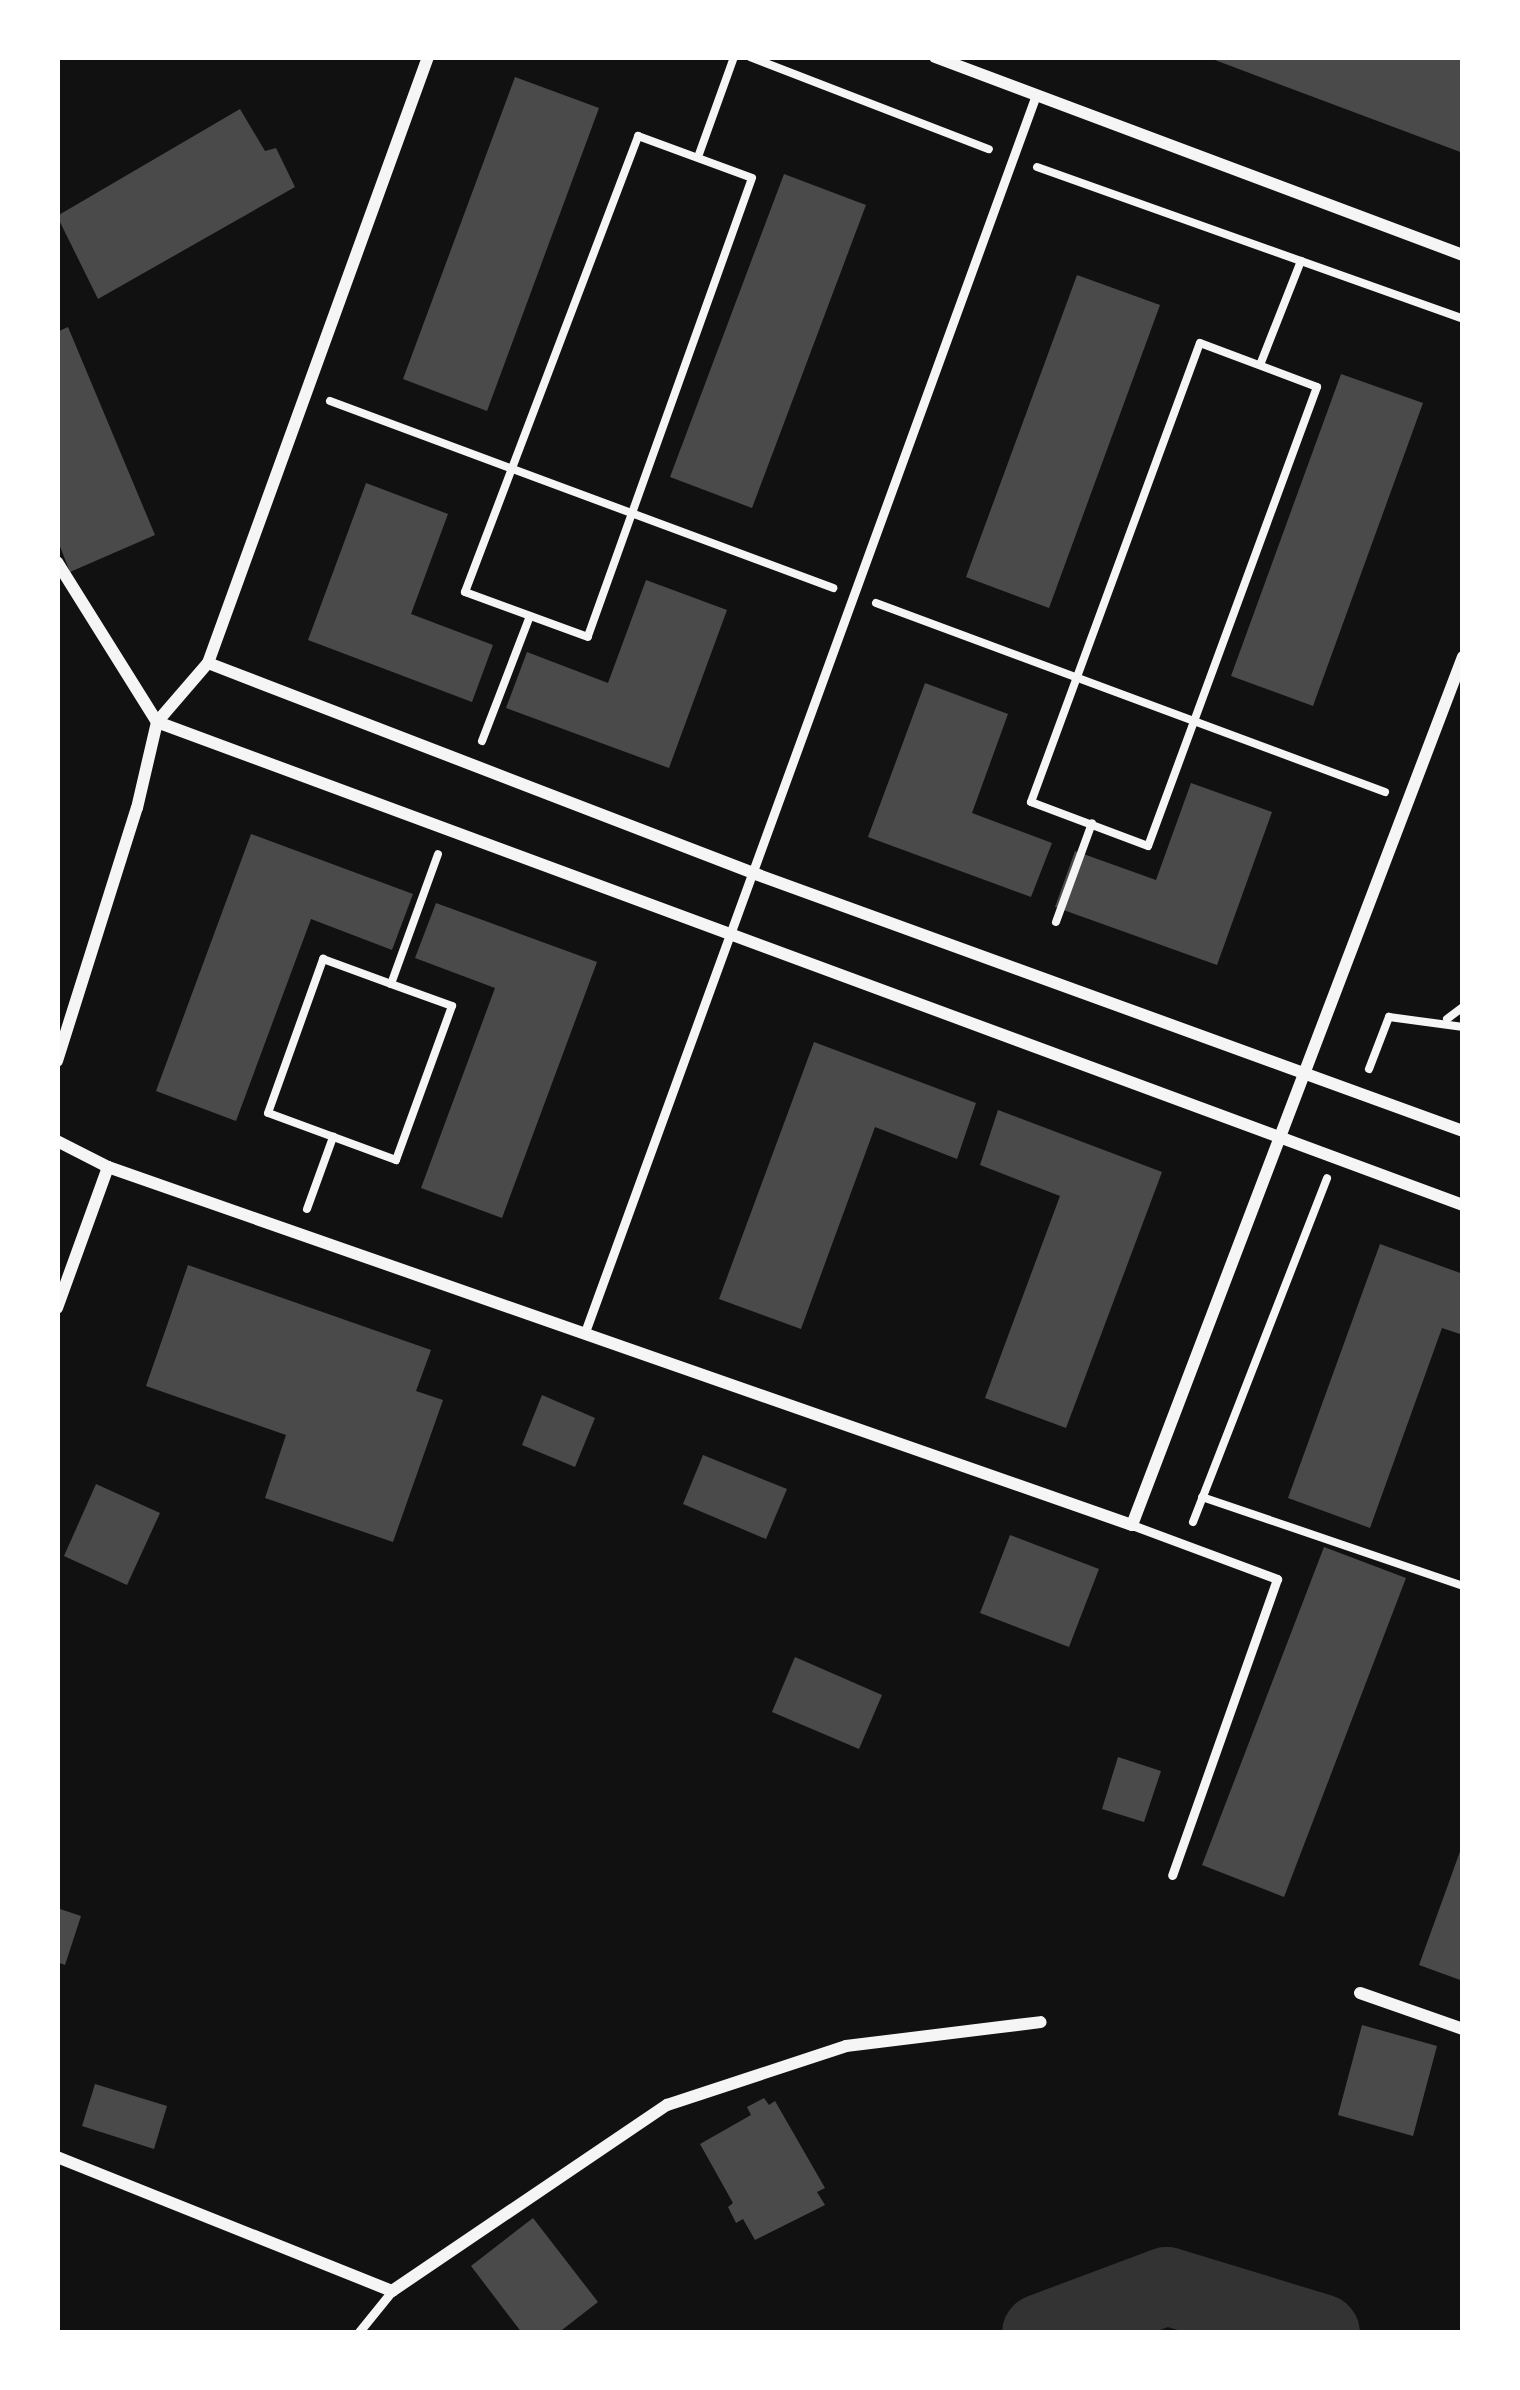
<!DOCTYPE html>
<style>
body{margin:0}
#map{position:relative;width:1520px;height:2390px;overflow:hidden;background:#111;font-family:"Fira Sans",sans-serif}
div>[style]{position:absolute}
.river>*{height:78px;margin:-39px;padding:0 39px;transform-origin:39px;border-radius:39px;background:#333}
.building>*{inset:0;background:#4a4a4a}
.path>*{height:8px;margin:-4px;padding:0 4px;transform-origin:4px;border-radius:4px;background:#f5f5f5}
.service>*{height:9px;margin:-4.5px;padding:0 4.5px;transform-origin:4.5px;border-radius:4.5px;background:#f5f5f5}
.minor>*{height:12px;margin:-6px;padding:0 6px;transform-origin:6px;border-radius:6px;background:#f5f5f5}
span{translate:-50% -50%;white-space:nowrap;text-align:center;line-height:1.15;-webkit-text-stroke:12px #fff;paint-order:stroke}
.frame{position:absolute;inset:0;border:60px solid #fff;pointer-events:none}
</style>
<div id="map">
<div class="river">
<div style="left:1041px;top:2333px;width:134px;rotate:-20.5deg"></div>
<div style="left:1167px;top:2286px;width:161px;rotate:17deg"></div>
</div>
<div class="building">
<div style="clip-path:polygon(1207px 57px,1463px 58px,1463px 153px)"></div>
<div style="clip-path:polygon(515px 77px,599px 108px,487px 411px,403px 379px)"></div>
<div style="clip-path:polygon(240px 109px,265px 151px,276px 148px,295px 187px,98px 299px,57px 216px)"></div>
<div style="clip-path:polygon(784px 174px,866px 205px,752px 508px,670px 477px)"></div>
<div style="clip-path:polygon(1077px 275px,1160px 305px,1049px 608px,966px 577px)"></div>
<div style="clip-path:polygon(68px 327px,155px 535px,70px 572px,57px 539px,57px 332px)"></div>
<div style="clip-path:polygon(1341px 374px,1423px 403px,1313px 706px,1231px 676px)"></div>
<div style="clip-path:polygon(366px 483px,448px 514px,411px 614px,493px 645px,472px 702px,308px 640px)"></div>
<div style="clip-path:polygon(646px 580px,727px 610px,669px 768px,506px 708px,527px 652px,608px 683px)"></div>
<div style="clip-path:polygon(925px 683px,1008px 714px,972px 813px,1052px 843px,1031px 897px,868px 837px)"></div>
<div style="clip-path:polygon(1191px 783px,1272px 812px,1217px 965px,1055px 907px,1075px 851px,1156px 880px)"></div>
<div style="clip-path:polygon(251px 834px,413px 894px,392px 950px,311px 919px,236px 1121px,156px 1091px)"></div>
<div style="clip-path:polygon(436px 903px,597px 962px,502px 1218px,421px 1188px,495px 988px,415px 958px)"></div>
<div style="clip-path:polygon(814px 1042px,976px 1103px,957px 1159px,875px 1127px,801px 1329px,719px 1299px)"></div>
<div style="clip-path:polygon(998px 1110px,1162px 1172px,1066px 1428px,985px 1398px,1060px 1196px,980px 1165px)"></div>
<div style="clip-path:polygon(1380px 1244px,1463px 1274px,1463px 1335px,1442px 1328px,1370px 1528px,1288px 1498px)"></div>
<div style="clip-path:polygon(188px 1265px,431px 1350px,416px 1391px,443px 1400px,393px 1542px,265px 1498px,286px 1435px,146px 1386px)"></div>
<div style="clip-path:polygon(542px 1395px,595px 1418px,575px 1467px,522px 1445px)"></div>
<div style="clip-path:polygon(703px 1455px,787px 1489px,766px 1539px,683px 1504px)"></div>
<div style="clip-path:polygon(96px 1484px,160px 1513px,127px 1585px,64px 1556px)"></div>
<div style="clip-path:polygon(1010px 1535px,1099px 1569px,1069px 1647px,980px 1613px)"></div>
<div style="clip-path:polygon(1324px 1547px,1406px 1578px,1284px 1897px,1202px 1865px)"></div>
<div style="clip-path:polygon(795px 1657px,882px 1695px,859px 1749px,772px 1712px)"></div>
<div style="clip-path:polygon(1118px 1757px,1161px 1771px,1144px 1822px,1102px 1809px)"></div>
<div style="clip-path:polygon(1462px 1846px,1463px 1846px,1463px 1981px,1419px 1965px)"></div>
<div style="clip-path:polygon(57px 1908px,81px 1916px,65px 1965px,57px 1962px)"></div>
<div style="clip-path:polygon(1362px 2025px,1437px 2046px,1413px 2136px,1338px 2115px)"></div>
<div style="clip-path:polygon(95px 2084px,167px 2106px,154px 2149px,82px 2126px)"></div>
<div style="clip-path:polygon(764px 2098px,769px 2105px,775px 2101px,825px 2188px,817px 2192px,825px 2205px,755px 2240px,743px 2219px,736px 2223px,728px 2207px,733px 2203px,700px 2144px,751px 2115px,747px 2107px)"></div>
<div style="clip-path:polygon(533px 2218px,598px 2302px,558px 2333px,522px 2333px,471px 2266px)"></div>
</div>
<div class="path">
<div style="left:750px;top:57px;width:256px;rotate:21.1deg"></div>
<div style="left:638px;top:136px;width:121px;rotate:20.2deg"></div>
<div style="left:752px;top:178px;width:487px;rotate:109.7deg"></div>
<div style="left:588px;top:637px;width:131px;rotate:-159.9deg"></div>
<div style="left:465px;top:592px;width:488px;rotate:-69.2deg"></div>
<div style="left:698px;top:157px;width:106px;rotate:-70.2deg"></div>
<div style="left:1037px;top:167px;width:452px;rotate:19.6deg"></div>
<div style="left:1200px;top:343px;width:125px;rotate:20.6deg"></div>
<div style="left:1317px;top:387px;width:489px;rotate:110.2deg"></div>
<div style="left:1148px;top:846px;width:125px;rotate:-159.4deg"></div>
<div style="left:1031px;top:802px;width:489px;rotate:-69.8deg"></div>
<div style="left:1260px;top:365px;width:112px;rotate:-68.5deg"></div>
<div style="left:330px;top:401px;width:537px;rotate:20.39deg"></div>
<div style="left:876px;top:603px;width:543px;rotate:20.37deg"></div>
<div style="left:482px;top:741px;width:134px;rotate:-69deg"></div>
<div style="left:1056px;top:922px;width:105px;rotate:-70deg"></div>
<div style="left:391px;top:984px;width:65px;rotate:19.8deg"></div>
<div style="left:452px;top:1006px;width:164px;rotate:110deg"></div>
<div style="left:396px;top:1160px;width:136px;rotate:-159.8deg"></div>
<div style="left:268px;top:1113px;width:164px;rotate:-70.3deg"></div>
<div style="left:323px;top:959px;width:72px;rotate:20.2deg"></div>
<div style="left:391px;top:984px;width:138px;rotate:-70.1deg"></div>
<div style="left:1447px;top:1019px;width:20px;rotate:-37deg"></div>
<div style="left:1369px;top:1069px;width:56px;rotate:-69deg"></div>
<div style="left:1389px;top:1017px;width:75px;rotate:7.7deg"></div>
<div style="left:307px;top:1209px;width:77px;rotate:-70.1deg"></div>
<div style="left:1202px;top:1497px;width:276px;rotate:18.8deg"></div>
<div style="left:1193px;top:1522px;width:369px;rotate:-68.7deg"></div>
</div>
<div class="service">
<div style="left:585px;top:1332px;width:1317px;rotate:-69.97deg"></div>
<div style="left:1132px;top:1525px;width:155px;rotate:20.4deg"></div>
<div style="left:1277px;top:1579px;width:314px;rotate:109.5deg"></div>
<div style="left:358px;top:2333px;width:54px;rotate:-51deg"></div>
</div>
<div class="minor">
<div style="left:935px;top:57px;width:564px;rotate:20.56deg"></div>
<div style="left:57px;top:562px;width:189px;rotate:58deg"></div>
<div style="left:157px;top:722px;width:1392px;rotate:20.3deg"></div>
<div style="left:208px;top:663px;width:584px;rotate:21.07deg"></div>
<div style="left:753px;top:873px;width:755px;rotate:19.97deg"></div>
<div style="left:57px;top:1061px;width:265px;rotate:-72.5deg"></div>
<div style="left:137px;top:808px;width:88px;rotate:-76.9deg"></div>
<div style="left:157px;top:722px;width:78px;rotate:-49.2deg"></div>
<div style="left:208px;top:663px;width:645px;rotate:-70.05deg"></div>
<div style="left:57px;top:1141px;width:57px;rotate:27deg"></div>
<div style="left:108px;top:1167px;width:1085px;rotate:19.27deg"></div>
<div style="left:1132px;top:1525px;width:929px;rotate:-69.13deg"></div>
<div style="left:57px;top:1308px;width:150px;rotate:-70.1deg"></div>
<div style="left:1360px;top:1993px;width:109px;rotate:19.3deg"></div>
<div style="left:57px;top:2157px;width:361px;rotate:21.8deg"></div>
<div style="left:392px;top:2291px;width:332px;rotate:-34.1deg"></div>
<div style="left:667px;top:2105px;width:188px;rotate:-18.2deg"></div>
<div style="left:846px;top:2046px;width:196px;rotate:-7deg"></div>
</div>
<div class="frame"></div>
</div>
